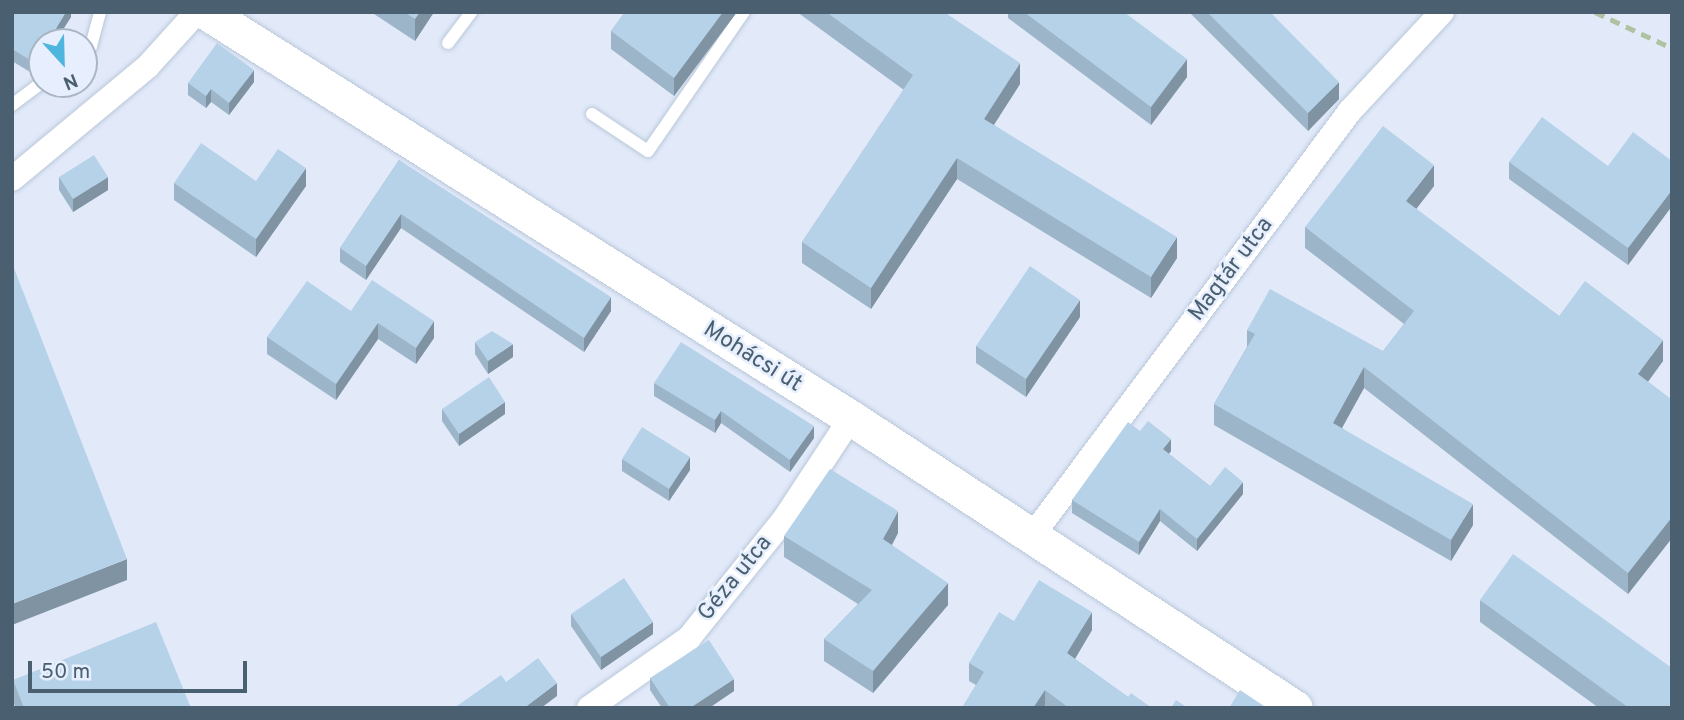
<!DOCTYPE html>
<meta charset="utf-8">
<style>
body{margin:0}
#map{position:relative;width:1684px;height:720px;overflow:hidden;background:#e2eafa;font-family:Overpass,sans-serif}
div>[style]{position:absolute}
.roads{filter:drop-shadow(0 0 2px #b9c8d9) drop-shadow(0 0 2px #b9c8d9)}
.lane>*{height:12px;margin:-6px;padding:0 6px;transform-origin:6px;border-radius:6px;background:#fff}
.street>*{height:24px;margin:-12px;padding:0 12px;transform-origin:12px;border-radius:12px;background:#fff}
.secondary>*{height:35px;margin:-17.5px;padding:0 17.5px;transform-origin:17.5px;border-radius:17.5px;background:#fff}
.rail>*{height:5px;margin-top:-2.5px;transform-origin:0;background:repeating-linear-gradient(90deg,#afc2a2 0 10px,transparent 0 17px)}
.wall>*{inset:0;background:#9db5c8}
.shaded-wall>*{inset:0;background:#7f93a3}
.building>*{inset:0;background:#b6d2e9}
span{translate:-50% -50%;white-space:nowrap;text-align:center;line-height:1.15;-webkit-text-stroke:5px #e7effe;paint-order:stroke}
.street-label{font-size:23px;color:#4a6070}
.frame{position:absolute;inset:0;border:14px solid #4a6070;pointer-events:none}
.north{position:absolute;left:28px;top:28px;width:70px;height:70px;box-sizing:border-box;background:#e7effe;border:2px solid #a8b6c5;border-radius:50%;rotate:158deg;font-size:19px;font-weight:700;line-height:28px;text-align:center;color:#4a6070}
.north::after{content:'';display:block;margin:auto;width:24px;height:32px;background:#4db5de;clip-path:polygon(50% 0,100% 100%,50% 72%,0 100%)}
.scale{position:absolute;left:28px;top:661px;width:219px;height:32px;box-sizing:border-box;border:4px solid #4a6070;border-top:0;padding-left:9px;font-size:21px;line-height:24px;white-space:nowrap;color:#4a6070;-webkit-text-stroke:5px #e7effe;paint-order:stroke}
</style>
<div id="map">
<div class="roads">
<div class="lane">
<div style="left:448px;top:43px;width:39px;rotate:-53deg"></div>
<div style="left:84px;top:51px;width:9px;rotate:-36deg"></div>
<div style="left:91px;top:46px;width:35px;rotate:-75deg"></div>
<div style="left:12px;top:105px;width:38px;rotate:-37deg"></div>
<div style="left:592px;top:114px;width:67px;rotate:33.5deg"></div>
<div style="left:648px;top:151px;width:169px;rotate:-55.4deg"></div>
</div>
<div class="street">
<div style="left:12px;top:179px;width:177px;rotate:-39.7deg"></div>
<div style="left:148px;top:66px;width:73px;rotate:-47.8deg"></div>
<div style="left:1032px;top:536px;width:531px;rotate:-53.19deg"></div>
<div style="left:1350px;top:111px;width:135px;rotate:-47.1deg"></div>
<div style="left:589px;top:708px;width:122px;rotate:-35deg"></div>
<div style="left:689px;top:638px;width:154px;rotate:-51.3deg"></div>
<div style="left:785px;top:518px;width:120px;rotate:-56.6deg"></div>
</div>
<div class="secondary">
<div style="left:206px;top:12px;width:762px;rotate:32.19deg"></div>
<div style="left:851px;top:418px;width:530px;rotate:33.15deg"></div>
</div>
</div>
<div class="rail">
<div style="left:1595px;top:12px;width:85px;rotate:25.1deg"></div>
</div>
<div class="wall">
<div style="clip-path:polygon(12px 12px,71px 12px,71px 17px,55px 42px,42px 42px,35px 75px,12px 61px)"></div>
<div style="clip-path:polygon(371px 12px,434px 12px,415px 41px)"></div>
<div style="clip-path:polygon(625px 12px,737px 12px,674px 96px,611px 49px,611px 31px)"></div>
<div style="clip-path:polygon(797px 12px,944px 12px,1020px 84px,994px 125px,1177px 258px,1151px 298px,957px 179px,871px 309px,802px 263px,802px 242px,904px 90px)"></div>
<div style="clip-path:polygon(1008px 12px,1124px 12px,1187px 77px,1151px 125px,1008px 18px)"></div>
<div style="clip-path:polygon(1189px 12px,1270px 12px,1339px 99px,1308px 131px)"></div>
<div style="clip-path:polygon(254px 82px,229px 115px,211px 102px,206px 108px,188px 95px,188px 83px)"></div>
<div style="clip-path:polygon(399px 160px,611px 311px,584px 352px,401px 228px,366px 280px,340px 262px,340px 248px)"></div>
<div style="clip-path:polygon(1672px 161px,1672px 206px,1628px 265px,1509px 179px,1509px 162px,1608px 166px)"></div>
<div style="clip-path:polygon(59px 177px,108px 190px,73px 212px,59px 190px)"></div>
<div style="clip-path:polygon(256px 181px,306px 186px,256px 257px,174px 200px,174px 183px)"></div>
<div style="clip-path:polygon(1434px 186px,1416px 209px,1559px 316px,1663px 361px,1648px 382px,1672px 400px,1672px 538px,1628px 594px,1364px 388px,1342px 428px,1473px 525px,1451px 561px,1214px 425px,1214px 404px,1247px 347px,1247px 330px,1383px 351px,1404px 324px,1305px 248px,1305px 227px)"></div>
<div style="clip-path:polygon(351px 311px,434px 338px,416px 364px,378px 339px,336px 400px,267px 354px,267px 337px)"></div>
<div style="clip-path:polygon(1080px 317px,1026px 397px,976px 363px,976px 346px)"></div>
<div style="clip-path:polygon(475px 342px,513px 357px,488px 374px,475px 354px)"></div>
<div style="clip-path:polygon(654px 383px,814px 438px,790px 472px,721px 423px,715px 433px,654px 396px)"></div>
<div style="clip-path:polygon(442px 409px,505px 414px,459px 446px,442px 421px)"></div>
<div style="clip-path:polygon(1140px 431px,1171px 451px,1169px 454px,1210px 486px,1243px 494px,1197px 551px,1160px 521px,1139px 555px,1072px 513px,1072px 500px)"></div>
<div style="clip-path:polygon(622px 459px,690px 470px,669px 501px,622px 471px)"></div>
<div style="clip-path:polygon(898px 533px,892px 545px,948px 605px,873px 693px,824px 661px,824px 639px,858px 604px,784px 557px,784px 536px)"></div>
<div style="clip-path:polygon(1480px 600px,1672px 708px,1599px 708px,1480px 622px)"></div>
<div style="clip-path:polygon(571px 614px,653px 634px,601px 670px,571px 626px)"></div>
<div style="clip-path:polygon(1014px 621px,1092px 630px,1075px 659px,1128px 697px,1152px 708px,962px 708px,976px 685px,969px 681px,969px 663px)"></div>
<div style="clip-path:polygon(650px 678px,734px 691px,709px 708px,662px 708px,650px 690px)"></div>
<div style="clip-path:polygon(13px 680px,191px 708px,16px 708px,13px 702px)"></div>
</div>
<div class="shaded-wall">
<div style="clip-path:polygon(66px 12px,71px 12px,71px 17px,55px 42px,48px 42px)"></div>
<div style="clip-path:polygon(420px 12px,434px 12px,415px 41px,415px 19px)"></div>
<div style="clip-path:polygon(723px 12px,737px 12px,674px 96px,674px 78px)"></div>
<div style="clip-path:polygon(42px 52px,42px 64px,35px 75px,35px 63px)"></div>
<div style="clip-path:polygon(1187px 59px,1187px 77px,1151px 125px,1151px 107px)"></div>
<div style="clip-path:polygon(1020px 63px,1020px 84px,984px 140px,984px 119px)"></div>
<div style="clip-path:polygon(254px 70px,254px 82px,229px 115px,229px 103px)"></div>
<div style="clip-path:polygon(1339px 82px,1339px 99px,1308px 131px,1308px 113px)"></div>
<div style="clip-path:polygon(211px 89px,211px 102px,206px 108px,206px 96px)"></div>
<div style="clip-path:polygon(957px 158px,957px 179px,871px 309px,871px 288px)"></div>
<div style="clip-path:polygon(1434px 165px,1434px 186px,1406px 222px,1406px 201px)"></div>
<div style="clip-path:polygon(306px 168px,306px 186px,256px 257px,256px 239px)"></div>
<div style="clip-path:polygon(108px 177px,108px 190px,73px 212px,73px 199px)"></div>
<div style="clip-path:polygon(1672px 190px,1672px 206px,1628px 265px,1628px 248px)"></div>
<div style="clip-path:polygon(401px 214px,401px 228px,366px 280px,366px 266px)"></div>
<div style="clip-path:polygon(1177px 237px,1177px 258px,1151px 298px,1151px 277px)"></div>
<div style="clip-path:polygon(611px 297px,611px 311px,584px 352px,584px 338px)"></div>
<div style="clip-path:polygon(1080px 300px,1080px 317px,1026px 397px,1026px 379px)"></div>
<div style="clip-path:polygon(434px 321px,434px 338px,416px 364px,416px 348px)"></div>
<div style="clip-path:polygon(378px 323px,378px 339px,336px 400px,336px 384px)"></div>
<div style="clip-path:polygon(1663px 340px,1663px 361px,1638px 395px,1638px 374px)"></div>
<div style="clip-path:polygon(513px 344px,513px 357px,488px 374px,488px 361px)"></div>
<div style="clip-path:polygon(1364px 367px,1364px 388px,1333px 444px,1333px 423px)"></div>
<div style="clip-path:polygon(505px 402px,505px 414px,459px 446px,459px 434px)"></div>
<div style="clip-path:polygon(721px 411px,721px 423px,715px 433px,715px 420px)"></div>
<div style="clip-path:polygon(814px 426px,814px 438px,790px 472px,790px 460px)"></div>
<div style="clip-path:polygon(1171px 439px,1171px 451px,1163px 461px,1163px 449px)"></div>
<div style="clip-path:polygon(690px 457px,690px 470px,669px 501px,669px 489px)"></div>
<div style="clip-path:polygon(1243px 482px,1243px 494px,1197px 551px,1197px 539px)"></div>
<div style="clip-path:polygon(1473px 504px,1473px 525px,1451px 561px,1451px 540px)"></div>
<div style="clip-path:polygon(1160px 509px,1160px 521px,1139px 555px,1139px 542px)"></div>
<div style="clip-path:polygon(898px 511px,898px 533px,883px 561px,883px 539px)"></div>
<div style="clip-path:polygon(1672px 517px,1672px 538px,1628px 594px,1628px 573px)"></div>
<div style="clip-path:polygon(127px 559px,127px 580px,12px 625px,12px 604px)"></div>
<div style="clip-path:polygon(948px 583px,948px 605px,873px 693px,873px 671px)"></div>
<div style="clip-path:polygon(1092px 612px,1092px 630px,1067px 672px,1067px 653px)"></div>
<div style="clip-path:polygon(653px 622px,653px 634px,601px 670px,601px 657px)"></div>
<div style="clip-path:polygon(734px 679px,734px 691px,709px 708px,690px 708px)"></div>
<div style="clip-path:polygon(557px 683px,557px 696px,541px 708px,524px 708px)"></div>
<div style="clip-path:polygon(1045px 690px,1045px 708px,1033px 708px)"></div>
</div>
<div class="building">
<div style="clip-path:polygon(12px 12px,66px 12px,48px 42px,42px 42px,42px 52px,35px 63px,12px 49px)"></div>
<div style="clip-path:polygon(404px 12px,420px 12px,415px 19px)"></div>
<div style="clip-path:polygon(625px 12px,723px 12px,674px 78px,611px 31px)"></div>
<div style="clip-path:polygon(826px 12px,944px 12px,1020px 63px,984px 119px,1177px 237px,1151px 277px,957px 158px,871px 288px,802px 242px,913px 75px)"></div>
<div style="clip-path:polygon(1024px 12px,1124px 12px,1187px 59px,1151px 107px)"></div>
<div style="clip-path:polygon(1207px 12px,1270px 12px,1339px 82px,1308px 113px)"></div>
<div style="clip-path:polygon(217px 43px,254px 70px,229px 103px,211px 89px,206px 96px,188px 83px)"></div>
<div style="clip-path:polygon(1542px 117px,1608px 166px,1633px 132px,1672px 161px,1672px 190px,1628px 248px,1509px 162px)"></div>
<div style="clip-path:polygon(1383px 126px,1434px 165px,1406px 201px,1559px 316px,1585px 281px,1663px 340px,1638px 374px,1672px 400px,1672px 517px,1628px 573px,1364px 367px,1333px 423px,1473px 504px,1451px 540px,1214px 404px,1255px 334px,1247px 330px,1270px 289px,1383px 351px,1414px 311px,1305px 227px)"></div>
<div style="clip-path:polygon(201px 143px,256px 181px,278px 149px,306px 168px,256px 239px,174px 183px)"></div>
<div style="clip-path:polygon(94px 155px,108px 177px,73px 199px,59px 177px)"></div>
<div style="clip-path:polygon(399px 160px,611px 297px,584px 338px,401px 214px,366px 266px,340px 248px)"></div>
<div style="clip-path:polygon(12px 263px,127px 559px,12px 604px)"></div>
<div style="clip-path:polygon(1030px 266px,1080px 300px,1026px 379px,976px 346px)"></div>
<div style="clip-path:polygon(372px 280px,434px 321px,416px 348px,378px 323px,336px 384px,267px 337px,307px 281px,351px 311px)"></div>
<div style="clip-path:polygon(492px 331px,513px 344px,488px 361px,475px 342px)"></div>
<div style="clip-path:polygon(681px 342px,814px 426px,790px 460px,721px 411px,715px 420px,654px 383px)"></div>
<div style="clip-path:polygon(489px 377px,505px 402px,459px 434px,442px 409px)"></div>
<div style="clip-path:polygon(1148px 421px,1171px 439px,1163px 449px,1210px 486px,1225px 467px,1243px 482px,1197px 539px,1160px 509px,1139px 542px,1072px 500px,1128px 422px,1140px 431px)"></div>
<div style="clip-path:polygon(642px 427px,690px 457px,669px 489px,622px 459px)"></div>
<div style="clip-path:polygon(830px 469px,898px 511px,883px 539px,948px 583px,873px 671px,824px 639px,872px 590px,784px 536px)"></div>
<div style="clip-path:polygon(1513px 554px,1672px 668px,1672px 708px,1629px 708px,1480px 600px)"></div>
<div style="clip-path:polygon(624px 578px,653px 622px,601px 657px,571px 614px)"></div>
<div style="clip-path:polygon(1039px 580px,1092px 612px,1067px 653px,1128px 697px,1131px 693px,1152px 708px,1069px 708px,1045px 690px,1033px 708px,962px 708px,984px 672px,969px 663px,999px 612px,1014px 621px)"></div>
<div style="clip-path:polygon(156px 622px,191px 708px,24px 708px,13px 680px)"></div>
<div style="clip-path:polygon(709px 640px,734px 679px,690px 708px,670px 708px,650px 678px)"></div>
<div style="clip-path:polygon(538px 658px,557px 683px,524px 708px,454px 708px,501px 675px,506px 682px)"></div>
<div style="clip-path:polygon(1240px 690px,1267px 708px,1229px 708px)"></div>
<div style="clip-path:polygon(1176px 700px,1188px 708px,1171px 708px)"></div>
</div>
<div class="street-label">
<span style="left:1232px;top:270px;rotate:-53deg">Magtár utca</span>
<span style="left:752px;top:358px;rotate:32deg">Mohácsi út</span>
<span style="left:736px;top:579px;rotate:-51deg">Géza utca</span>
</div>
<div class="frame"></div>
<div class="north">N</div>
<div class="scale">50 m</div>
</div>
